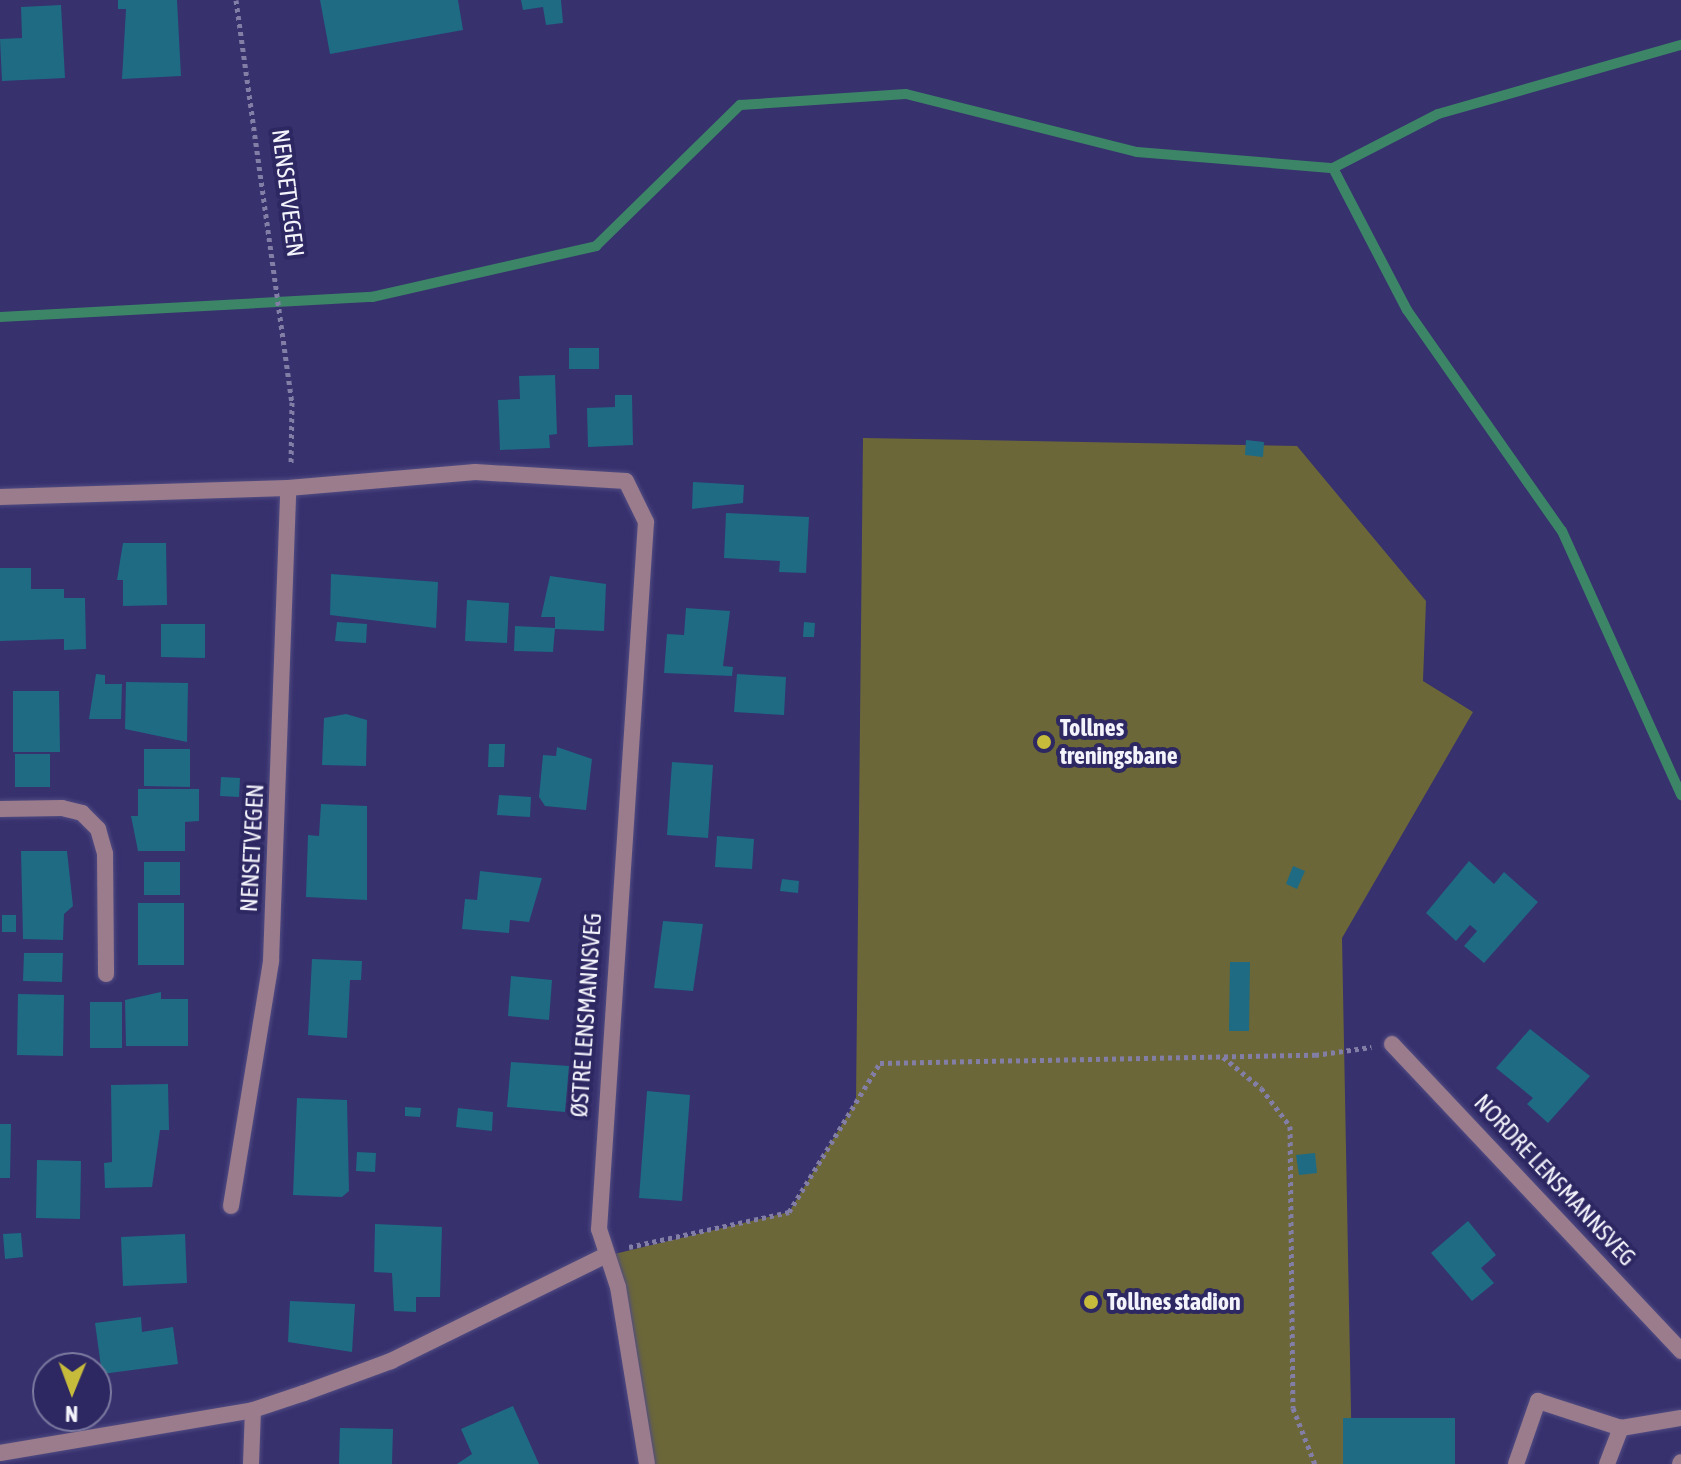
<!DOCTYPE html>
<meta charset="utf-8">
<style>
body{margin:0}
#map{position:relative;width:1681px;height:1464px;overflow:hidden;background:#37316e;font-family:"Asap Condensed",sans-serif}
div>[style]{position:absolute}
.green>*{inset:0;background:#6b6739}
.stream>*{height:10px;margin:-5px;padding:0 5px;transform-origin:5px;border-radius:5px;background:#3d8567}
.building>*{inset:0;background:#1e6b83}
.path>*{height:5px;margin-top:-2.5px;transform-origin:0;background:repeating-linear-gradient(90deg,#827ea6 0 4px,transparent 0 8px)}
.roads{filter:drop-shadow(0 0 2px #514c82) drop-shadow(0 0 2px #514c82)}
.lane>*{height:16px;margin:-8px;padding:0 8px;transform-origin:8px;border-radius:8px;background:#9b7c8d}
.street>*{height:16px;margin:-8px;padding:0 8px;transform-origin:8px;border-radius:8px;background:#9b7c8d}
.dots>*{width:22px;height:22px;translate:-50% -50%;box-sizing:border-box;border:4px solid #2d2762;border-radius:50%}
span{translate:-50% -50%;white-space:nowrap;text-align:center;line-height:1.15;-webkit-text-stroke:8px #2d2762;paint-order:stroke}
.street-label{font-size:24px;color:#f3f3fb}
.poi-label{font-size:24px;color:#f3f3fb;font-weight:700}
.left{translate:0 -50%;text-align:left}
.north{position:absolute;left:32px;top:1352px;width:80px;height:80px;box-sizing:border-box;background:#2d2762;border:2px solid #7c799f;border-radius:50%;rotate:181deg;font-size:22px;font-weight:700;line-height:32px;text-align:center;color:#f3f3fb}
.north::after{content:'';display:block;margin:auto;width:28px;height:36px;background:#c7bb3c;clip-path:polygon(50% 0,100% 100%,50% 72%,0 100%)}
</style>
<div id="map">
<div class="green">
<div style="clip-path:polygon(863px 438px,1297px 446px,1426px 601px,1423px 681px,1473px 712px,1342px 938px,1352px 1464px,647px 1464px,606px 1256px,789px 1212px,856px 1101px)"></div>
</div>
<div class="stream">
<div style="left:1333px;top:168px;width:160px;rotate:62.5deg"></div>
<div style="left:1407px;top:310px;width:270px;rotate:55deg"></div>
<div style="left:1562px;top:531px;width:290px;rotate:65.7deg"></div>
<div style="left:0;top:317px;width:373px;rotate:-3.1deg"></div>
<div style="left:372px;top:297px;width:230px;rotate:-12.8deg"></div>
<div style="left:596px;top:246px;width:202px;rotate:-44.4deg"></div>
<div style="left:740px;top:105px;width:166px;rotate:-3.8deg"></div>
<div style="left:906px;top:94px;width:238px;rotate:14.1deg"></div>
<div style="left:1137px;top:152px;width:197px;rotate:4.7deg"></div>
<div style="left:1333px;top:168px;width:118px;rotate:-27.2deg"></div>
<div style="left:1438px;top:114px;width:253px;rotate:-15.9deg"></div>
</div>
<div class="building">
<div style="clip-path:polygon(118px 0,177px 0,181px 76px,122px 79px,126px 9px,118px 9px)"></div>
<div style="clip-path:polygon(320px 0,458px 0,463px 30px,330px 54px)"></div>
<div style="clip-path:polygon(521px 0,561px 0,563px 23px,546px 25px,543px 7px,523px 10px)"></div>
<div style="clip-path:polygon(61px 5px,65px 78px,2px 81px,0 39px,22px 38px,21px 7px)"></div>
<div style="clip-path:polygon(569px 348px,599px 348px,599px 369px,569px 369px)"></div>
<div style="clip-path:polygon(555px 375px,557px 434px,549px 435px,550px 448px,500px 450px,498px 400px,520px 399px,519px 376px)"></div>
<div style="clip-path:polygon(615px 395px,632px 395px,633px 445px,588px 447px,587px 408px,615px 407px)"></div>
<div style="clip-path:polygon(1246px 440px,1264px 442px,1263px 457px,1245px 455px)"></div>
<div style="clip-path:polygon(693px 482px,744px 485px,743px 503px,692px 509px)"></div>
<div style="clip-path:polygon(726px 513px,809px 517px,806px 573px,779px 572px,780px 561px,724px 558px)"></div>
<div style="clip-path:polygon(123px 543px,166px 543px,167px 605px,123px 606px,123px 580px,117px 580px)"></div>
<div style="clip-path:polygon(0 568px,31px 568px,31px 589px,64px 589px,64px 598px,85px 598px,86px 649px,64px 650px,64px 639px,0 641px)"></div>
<div style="clip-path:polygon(331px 574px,438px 582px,436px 628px,330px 615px)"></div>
<div style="clip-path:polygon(550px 576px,606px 584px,604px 631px,555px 629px,555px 617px,541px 617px)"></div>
<div style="clip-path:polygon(467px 600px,509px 603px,507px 643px,465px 641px)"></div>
<div style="clip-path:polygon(686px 608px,730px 611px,723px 666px,733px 667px,732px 676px,664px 673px,667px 634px,684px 635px)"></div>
<div style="clip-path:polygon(337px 622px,367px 624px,366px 643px,335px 641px)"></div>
<div style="clip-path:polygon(804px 622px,815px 623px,814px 637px,803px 637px)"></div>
<div style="clip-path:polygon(161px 624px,205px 624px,205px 658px,161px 657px)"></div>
<div style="clip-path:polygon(515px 626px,555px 628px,553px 652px,514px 651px)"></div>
<div style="clip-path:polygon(96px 674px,105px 675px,105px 684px,122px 684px,121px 719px,89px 719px)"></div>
<div style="clip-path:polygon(737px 674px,786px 677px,784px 715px,734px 712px)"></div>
<div style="clip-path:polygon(126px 682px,188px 683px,187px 742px,125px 729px)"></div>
<div style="clip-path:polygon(13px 691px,59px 691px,60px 752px,13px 752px)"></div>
<div style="clip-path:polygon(346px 714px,367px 720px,366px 766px,322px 765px,324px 718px)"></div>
<div style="clip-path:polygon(489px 744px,505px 744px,504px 767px,488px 767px)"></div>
<div style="clip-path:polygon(557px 747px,592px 759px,586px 810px,545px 806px,539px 797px,543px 755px,556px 756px)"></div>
<div style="clip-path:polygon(144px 749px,190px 749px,190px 787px,144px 786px)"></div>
<div style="clip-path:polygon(15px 754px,50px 754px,50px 787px,15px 787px)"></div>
<div style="clip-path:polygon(672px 762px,713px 765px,708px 838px,667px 835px)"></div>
<div style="clip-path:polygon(221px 777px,240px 778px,239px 797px,220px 796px)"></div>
<div style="clip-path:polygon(138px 789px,199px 789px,199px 821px,185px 822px,185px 851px,138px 851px,131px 816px,138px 816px)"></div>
<div style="clip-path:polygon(499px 795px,531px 797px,530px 817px,497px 815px)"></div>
<div style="clip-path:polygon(321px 804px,367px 806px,367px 900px,306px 897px,308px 835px,319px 836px)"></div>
<div style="clip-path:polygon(717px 836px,754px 839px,752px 869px,715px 867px)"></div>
<div style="clip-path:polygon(21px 851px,67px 851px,73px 906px,64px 914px,63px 940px,23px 939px)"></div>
<div style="clip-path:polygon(1469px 861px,1494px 884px,1504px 872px,1538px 902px,1484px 963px,1464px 946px,1477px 931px,1470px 925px,1456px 941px,1426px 913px)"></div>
<div style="clip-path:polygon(144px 862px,180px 862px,180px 895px,144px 895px)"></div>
<div style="clip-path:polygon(1293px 866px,1305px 871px,1297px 889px,1286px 884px)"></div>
<div style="clip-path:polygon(480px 871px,542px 878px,529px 922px,510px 920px,509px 933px,462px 929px,465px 899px,477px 900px)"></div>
<div style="clip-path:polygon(782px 879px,799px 881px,798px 893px,780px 891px)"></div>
<div style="clip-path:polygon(138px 903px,184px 903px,184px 965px,138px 965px)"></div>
<div style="clip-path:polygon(2px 915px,16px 915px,16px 932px,2px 932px)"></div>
<div style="clip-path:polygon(663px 921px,703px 924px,693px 991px,654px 988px)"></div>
<div style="clip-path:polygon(24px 953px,63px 953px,62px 982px,23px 981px)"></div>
<div style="clip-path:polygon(312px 959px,362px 961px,361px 980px,350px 980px,347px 1038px,308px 1035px)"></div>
<div style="clip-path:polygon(1230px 962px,1250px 962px,1249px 1031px,1229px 1031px)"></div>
<div style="clip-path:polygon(511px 976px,552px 980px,549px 1020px,508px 1016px)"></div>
<div style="clip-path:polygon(161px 992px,161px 999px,188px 999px,188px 1046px,126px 1046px,125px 1000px)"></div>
<div style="clip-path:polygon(18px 994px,64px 995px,63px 1056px,17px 1055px)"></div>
<div style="clip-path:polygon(90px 1002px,122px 1002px,122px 1048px,90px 1048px)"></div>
<div style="clip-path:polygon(1530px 1029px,1590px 1076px,1548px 1123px,1527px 1104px,1533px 1098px,1496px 1068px)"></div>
<div style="clip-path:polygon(511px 1062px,569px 1066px,565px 1112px,507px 1107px)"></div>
<div style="clip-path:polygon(168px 1084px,169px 1130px,160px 1130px,152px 1187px,105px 1188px,104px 1163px,112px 1162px,111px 1085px)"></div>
<div style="clip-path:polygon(647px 1091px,690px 1095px,682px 1201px,639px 1198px)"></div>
<div style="clip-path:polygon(297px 1098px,347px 1100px,349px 1191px,342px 1197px,293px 1195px)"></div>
<div style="clip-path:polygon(405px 1107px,421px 1108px,420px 1117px,405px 1116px)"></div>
<div style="clip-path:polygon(458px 1108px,493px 1112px,492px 1131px,456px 1127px)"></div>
<div style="clip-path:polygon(0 1124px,11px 1124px,10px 1178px,0 1178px)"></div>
<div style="clip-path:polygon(357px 1152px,376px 1153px,375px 1172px,356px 1171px)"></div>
<div style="clip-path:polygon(1315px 1153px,1317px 1173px,1299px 1175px,1296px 1155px)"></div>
<div style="clip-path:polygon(37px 1160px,81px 1161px,80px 1219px,36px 1218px)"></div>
<div style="clip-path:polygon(1468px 1221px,1496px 1255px,1481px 1268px,1494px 1283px,1472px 1301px,1431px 1253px)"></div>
<div style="clip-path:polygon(375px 1224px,442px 1227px,440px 1297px,416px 1297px,416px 1312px,394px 1311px,392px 1273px,374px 1272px)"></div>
<div style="clip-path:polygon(21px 1233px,23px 1257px,5px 1259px,3px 1234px)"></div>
<div style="clip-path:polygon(185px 1234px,187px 1283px,123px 1286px,121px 1237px)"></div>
<div style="clip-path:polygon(290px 1301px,355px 1304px,352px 1352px,288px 1342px)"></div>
<div style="clip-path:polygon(141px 1317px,142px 1332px,173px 1327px,178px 1364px,102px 1374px,95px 1323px)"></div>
<div style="clip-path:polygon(513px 1406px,539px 1464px,457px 1464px,472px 1454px,461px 1429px)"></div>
<div style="clip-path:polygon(1343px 1418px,1455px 1418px,1455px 1464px,1343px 1464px)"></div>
<div style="clip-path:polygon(340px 1428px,393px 1429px,392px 1464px,339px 1464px)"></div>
</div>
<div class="path">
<div style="left:236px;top:0;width:406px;rotate:82.1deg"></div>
<div style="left:292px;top:402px;width:61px;rotate:90.9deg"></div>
<div style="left:1223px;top:1057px;width:49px;rotate:39.2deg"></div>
<div style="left:1261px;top:1088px;width:48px;rotate:52.7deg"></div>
<div style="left:1290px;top:1126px;width:282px;rotate:89.4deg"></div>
<div style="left:1293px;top:1408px;width:60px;rotate:68.6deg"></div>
<div style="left:629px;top:1247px;width:164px;rotate:-12.3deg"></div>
<div style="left:789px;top:1212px;width:175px;rotate:-58.6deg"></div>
<div style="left:880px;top:1063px;width:435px;rotate:-1.1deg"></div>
<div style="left:1315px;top:1055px;width:57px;rotate:-8.1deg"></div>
</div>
<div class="roads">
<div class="lane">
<div style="left:1516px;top:1464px;width:67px;rotate:-70.8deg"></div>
<div style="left:1538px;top:1401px;width:87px;rotate:18deg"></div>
<div style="left:1607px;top:1464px;width:39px;rotate:-69deg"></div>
<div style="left:1621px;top:1428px;width:61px;rotate:-9.5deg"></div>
</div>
<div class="street">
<div style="left:0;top:497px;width:288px;rotate:-1.8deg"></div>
<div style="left:288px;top:488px;width:188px;rotate:-4.9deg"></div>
<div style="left:475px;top:472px;width:151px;rotate:3.4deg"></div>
<div style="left:626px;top:481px;width:46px;rotate:64deg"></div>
<div style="left:646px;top:522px;width:709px;rotate:93.8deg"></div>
<div style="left:599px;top:1229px;width:61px;rotate:71.9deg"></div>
<div style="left:618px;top:1287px;width:179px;rotate:80.7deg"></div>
<div style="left:0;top:809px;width:62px;rotate:-0.9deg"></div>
<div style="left:62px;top:808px;width:21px;rotate:14deg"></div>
<div style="left:82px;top:813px;width:23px;rotate:45deg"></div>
<div style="left:98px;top:829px;width:26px;rotate:74deg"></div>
<div style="left:105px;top:854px;width:120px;rotate:89.5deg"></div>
<div style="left:1392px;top:1044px;width:422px;rotate:46.7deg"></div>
<div style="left:231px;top:1206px;width:248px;rotate:-80.7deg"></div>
<div style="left:271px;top:961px;width:473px;rotate:-87.9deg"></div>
<div style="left:0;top:1453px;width:257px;rotate:-9.6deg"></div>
<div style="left:253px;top:1410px;width:54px;rotate:-18.4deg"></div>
<div style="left:304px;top:1393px;width:93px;rotate:-20.2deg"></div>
<div style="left:391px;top:1361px;width:240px;rotate:-26.2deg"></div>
<div style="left:251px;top:1464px;width:54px;rotate:-87.9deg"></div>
<div style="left:1680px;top:1464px;width:2px;rotate:-63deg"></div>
</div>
</div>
<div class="dots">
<div style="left:1044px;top:742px;background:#c7bb3c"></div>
<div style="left:1091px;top:1302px;background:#c7bb3c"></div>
</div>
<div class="street-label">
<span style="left:288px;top:193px;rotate:83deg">NENSETVEGEN</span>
<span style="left:252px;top:848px;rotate:-87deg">NENSETVEGEN</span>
<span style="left:586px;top:1015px;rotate:-86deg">ØSTRE LENSMANNSVEG</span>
<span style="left:1555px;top:1180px;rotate:47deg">NORDRE LENSMANNSVEG</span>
</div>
<div class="poi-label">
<span class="left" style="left:1060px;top:742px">Tollnes<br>treningsbane</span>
<span class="left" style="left:1107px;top:1302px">Tollnes stadion</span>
</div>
<div class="north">N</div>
</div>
